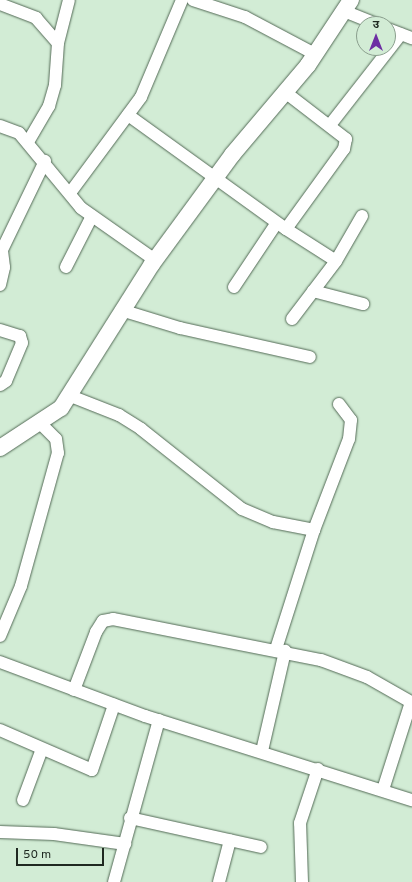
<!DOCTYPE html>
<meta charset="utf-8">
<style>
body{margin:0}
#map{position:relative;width:412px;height:882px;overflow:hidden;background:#d2ecd5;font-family:Overpass,"Noto Sans Devanagari",sans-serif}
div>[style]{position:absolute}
.roads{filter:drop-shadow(0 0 1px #536a56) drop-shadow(0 0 1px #536a56)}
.minor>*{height:12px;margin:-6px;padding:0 6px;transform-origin:6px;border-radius:6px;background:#fff}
.tertiary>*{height:16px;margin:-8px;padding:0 8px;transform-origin:8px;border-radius:8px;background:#fff}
span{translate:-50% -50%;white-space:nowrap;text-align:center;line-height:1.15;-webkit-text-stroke:3px #d2ecd5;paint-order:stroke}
.north{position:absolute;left:356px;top:16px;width:40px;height:40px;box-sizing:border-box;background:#d2ecd5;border:1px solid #8a9e8d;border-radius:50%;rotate:0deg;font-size:11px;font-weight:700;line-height:16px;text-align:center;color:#1f2921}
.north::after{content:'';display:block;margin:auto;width:14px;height:18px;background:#6d2ea3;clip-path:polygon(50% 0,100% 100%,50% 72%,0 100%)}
.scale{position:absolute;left:16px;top:848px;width:88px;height:18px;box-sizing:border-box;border:2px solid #1f2921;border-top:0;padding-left:5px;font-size:12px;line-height:14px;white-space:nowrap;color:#1f2921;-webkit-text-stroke:3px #d2ecd5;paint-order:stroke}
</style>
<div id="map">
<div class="roads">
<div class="minor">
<div style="left:193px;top:0;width:55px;rotate:18.1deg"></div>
<div style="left:245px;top:17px;width:79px;rotate:27.9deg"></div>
<div style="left:0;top:4px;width:39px;rotate:21deg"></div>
<div style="left:36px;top:18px;width:33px;rotate:49deg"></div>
<div style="left:344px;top:11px;width:35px;rotate:22deg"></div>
<div style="left:388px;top:29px;width:26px;rotate:21deg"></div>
<div style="left:128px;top:115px;width:195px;rotate:35.8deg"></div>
<div style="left:286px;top:229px;width:99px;rotate:-54.1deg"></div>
<div style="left:344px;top:149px;width:10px;rotate:-79deg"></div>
<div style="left:346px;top:139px;width:77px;rotate:-142.4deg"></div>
<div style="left:330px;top:125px;width:115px;rotate:-52deg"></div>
<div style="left:0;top:126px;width:20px;rotate:20deg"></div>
<div style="left:19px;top:133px;width:97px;rotate:50.4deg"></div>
<div style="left:81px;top:208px;width:90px;rotate:35.1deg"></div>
<div style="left:28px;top:142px;width:42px;rotate:-59.7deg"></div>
<div style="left:49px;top:106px;width:22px;rotate:-74deg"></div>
<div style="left:55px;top:85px;width:42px;rotate:-85.9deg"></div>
<div style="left:58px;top:43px;width:44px;rotate:-75.7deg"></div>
<div style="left:70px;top:193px;width:119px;rotate:-53.5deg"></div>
<div style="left:141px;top:97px;width:105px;rotate:-67.1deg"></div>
<div style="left:286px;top:229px;width:59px;rotate:32.6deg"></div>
<div style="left:66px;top:267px;width:57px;rotate:-63deg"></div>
<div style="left:0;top:285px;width:18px;rotate:-77deg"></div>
<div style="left:4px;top:267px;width:17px;rotate:-97deg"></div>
<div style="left:2px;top:250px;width:99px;rotate:-64.2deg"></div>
<div style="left:234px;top:287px;width:76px;rotate:-56.3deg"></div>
<div style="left:313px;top:291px;width:52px;rotate:14.6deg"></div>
<div style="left:121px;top:310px;width:62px;rotate:17deg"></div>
<div style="left:180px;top:328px;width:133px;rotate:12.6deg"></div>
<div style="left:292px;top:319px;width:73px;rotate:-52.8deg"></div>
<div style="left:336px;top:261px;width:52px;rotate:-60deg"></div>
<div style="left:0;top:330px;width:21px;rotate:17deg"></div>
<div style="left:20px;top:336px;width:7px;rotate:74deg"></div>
<div style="left:22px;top:343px;width:41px;rotate:112.8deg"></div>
<div style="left:6px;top:381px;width:7px;rotate:146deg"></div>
<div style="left:68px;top:395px;width:55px;rotate:21.4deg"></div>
<div style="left:119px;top:415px;width:26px;rotate:32deg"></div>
<div style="left:141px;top:429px;width:129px;rotate:38.4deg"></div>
<div style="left:242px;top:509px;width:34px;rotate:23deg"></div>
<div style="left:273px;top:522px;width:42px;rotate:11deg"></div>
<div style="left:0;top:636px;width:54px;rotate:-67.2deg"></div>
<div style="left:21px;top:586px;width:138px;rotate:-74.5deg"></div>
<div style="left:58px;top:453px;width:14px;rotate:-98deg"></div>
<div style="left:56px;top:439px;width:24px;rotate:-135deg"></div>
<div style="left:276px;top:649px;width:125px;rotate:-72.3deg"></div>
<div style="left:314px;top:530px;width:97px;rotate:-69deg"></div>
<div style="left:349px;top:439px;width:19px;rotate:-84deg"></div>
<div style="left:351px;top:420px;width:20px;rotate:-127deg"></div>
<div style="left:0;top:662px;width:155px;rotate:20.4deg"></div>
<div style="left:145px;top:716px;width:280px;rotate:17.5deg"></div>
<div style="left:74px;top:690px;width:62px;rotate:-69.2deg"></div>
<div style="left:96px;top:632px;width:13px;rotate:-58deg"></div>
<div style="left:103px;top:621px;width:10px;rotate:-11deg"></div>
<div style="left:113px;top:619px;width:212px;rotate:11.2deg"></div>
<div style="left:321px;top:660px;width:49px;rotate:20.3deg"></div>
<div style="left:367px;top:677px;width:51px;rotate:29.6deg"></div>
<div style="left:411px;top:702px;width:92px;rotate:107.7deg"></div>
<div style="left:0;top:730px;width:100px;rotate:23.5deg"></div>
<div style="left:92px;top:770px;width:69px;rotate:-71.3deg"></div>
<div style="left:262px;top:751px;width:103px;rotate:-77deg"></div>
<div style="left:23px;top:800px;width:54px;rotate:-69.6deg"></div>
<div style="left:130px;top:818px;width:134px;rotate:12.5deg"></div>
<div style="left:0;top:832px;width:54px;rotate:2.1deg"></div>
<div style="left:54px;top:834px;width:72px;rotate:8deg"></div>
<div style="left:114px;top:882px;width:168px;rotate:-74.5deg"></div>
<div style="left:219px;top:882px;width:43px;rotate:-75.3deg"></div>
<div style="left:302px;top:882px;width:59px;rotate:-91.9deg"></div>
<div style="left:300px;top:823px;width:57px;rotate:-71.6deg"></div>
</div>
<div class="tertiary">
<div style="left:0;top:448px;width:73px;rotate:-33.3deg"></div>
<div style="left:61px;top:408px;width:170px;rotate:-57.7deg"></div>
<div style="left:152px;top:264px;width:135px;rotate:-53.7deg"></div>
<div style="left:232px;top:155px;width:118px;rotate:-49.8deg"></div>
<div style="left:308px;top:65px;width:78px;rotate:-56.5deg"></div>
</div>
</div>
<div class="north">उ</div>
<div class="scale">50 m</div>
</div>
